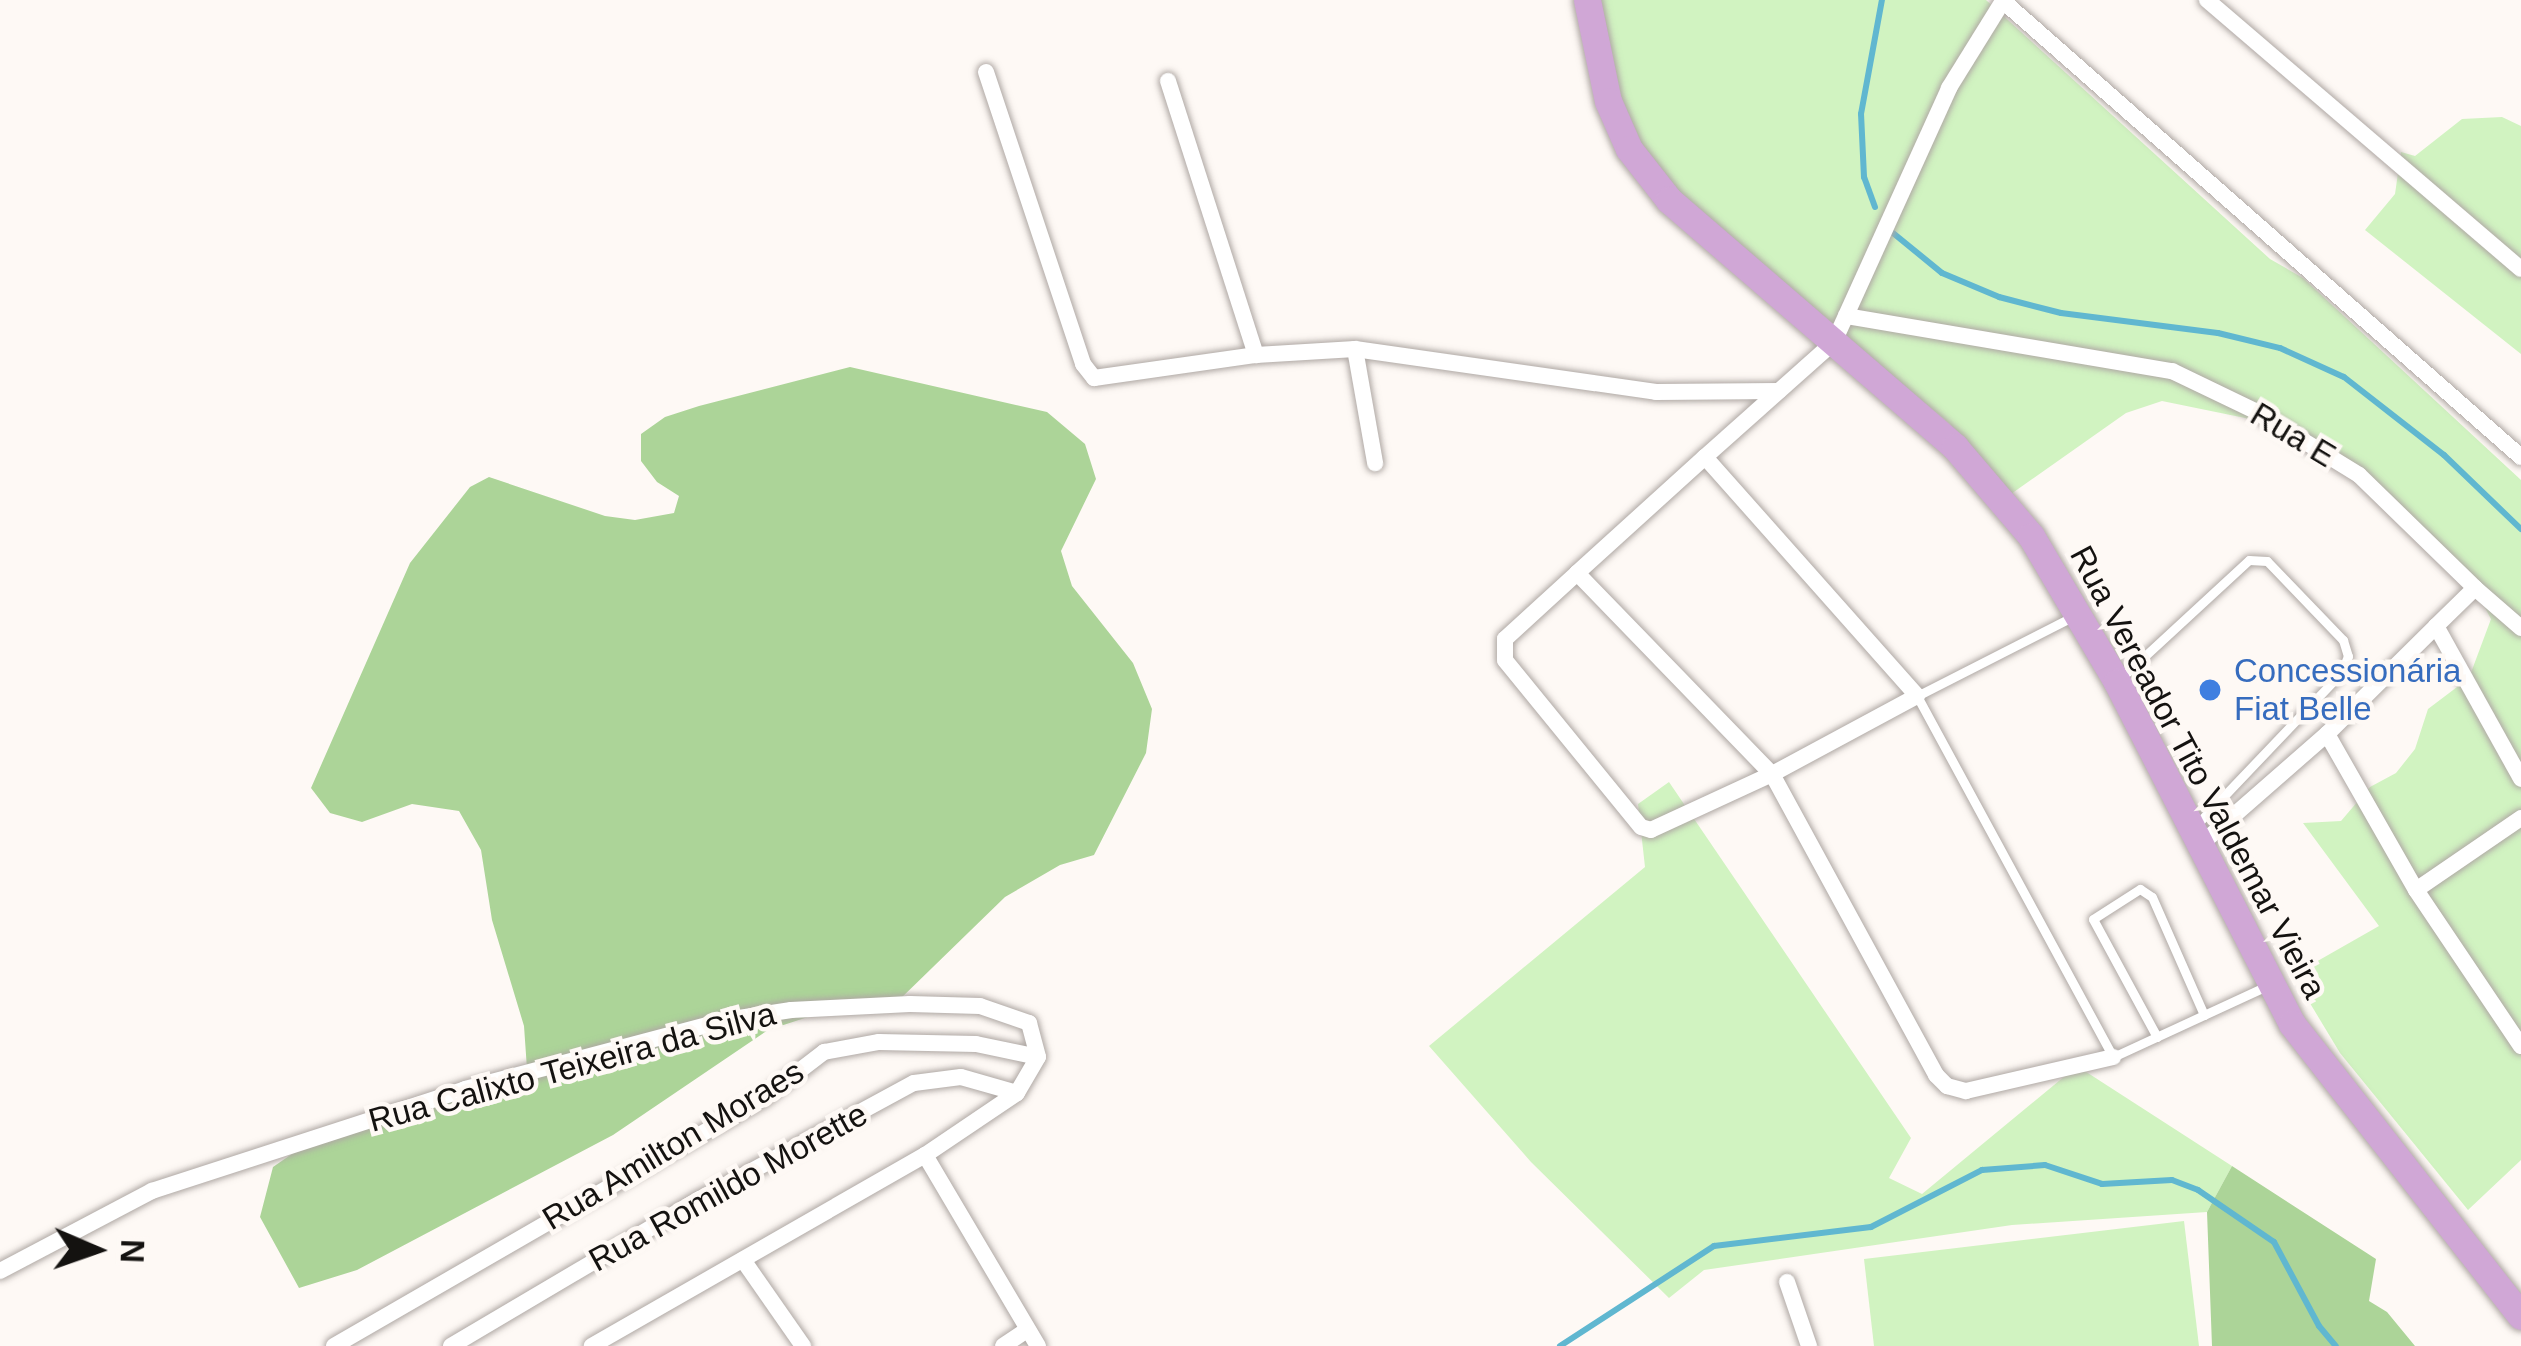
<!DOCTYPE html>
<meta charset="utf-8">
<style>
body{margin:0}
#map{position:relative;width:2521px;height:1346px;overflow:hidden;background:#fef9f5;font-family:Helvetica,sans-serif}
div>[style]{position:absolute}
.green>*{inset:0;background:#d1f3c1}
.forest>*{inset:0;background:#acd498}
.stream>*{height:6px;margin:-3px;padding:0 3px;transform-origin:3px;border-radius:3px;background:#60b7d0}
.roads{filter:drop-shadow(0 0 3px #afa8a4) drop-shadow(0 0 3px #afa8a4)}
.service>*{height:9px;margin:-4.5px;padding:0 4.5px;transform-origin:4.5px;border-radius:4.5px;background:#fff}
.minor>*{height:16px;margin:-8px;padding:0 8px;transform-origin:8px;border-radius:8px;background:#fff}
.primary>*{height:27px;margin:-13.5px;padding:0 13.5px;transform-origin:13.5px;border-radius:13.5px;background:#d0a7d6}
.dots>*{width:33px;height:33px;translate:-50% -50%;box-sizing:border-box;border:6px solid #fef9f5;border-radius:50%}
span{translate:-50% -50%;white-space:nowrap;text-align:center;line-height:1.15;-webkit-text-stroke:9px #fef9f5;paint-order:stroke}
.street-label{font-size:33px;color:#141210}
.shop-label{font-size:33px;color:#366cbe}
.left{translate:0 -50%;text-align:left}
.north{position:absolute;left:36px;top:1190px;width:120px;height:120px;-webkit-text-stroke:9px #fef9f5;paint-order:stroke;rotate:92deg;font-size:33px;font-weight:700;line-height:48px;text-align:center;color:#141210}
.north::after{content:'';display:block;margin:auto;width:42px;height:54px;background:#141210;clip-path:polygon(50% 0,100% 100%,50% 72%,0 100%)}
</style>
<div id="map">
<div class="green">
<div style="clip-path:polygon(1595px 0,1986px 0,2270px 259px,2303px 278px,2521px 480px,2521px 1160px,2468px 1210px,2340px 1053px,2293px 975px,2379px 926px,2303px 823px,2341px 821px,2370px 787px,2396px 773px,2415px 749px,2428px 709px,2469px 678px,2491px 619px,2475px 589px,2337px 450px,2250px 419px,2162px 401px,2126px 413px,2011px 494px,1949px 423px,1656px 181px,1624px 127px)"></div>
<div style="clip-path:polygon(2502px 117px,2521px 126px,2521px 354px,2365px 230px,2395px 194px,2401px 152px,2415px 156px,2462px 119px)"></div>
<div style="clip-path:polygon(1669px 782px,1911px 1138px,1889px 1178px,1922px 1194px,2077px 1066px,2232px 1166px,2207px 1212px,2012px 1225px,1704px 1270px,1669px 1298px,1531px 1162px,1429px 1046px,1645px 867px,1638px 804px)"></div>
<div style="clip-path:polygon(2184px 1221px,2199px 1346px,1874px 1346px,1864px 1259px)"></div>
</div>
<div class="forest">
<div style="clip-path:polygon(850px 367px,1047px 412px,1085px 444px,1096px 479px,1061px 551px,1072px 586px,1133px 663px,1152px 709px,1146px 753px,1094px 855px,1060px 865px,1005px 897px,896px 1003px,851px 1003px,768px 1030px,613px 1135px,357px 1270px,299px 1288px,260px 1217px,273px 1167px,315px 1138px,527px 1069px,524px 1026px,492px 920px,481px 850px,459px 811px,412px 804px,362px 822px,330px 813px,311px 788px,410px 563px,470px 487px,489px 477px,605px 516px,635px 520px,674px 513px,679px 496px,657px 482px,641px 461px,641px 434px,665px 417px,699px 406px)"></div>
<div style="clip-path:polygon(2232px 1166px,2376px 1259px,2369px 1301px,2387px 1312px,2415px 1346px,2212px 1346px,2207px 1212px)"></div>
</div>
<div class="stream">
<div style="left:1875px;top:207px;width:32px;rotate:-110deg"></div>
<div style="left:1864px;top:177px;width:63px;rotate:-92.7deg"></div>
<div style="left:1861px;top:114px;width:116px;rotate:-79.6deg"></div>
<div style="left:1893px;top:233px;width:63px;rotate:39.2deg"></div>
<div style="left:1942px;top:273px;width:62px;rotate:22.8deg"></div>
<div style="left:1999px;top:297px;width:64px;rotate:14.5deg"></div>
<div style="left:2061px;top:313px;width:158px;rotate:7.3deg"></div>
<div style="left:2218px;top:333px;width:64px;rotate:13.6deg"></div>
<div style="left:2280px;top:348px;width:70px;rotate:24.4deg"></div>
<div style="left:2344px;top:377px;width:127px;rotate:38deg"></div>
<div style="left:2444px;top:455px;width:107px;rotate:43.9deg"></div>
<div style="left:1560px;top:1346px;width:184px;rotate:-33deg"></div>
<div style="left:1714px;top:1246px;width:158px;rotate:-6.9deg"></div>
<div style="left:1871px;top:1227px;width:125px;rotate:-27.2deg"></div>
<div style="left:1982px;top:1170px;width:63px;rotate:-4.5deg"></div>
<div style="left:2045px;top:1165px;width:60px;rotate:18.4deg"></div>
<div style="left:2102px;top:1184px;width:70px;rotate:-3.3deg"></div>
<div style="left:2172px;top:1180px;width:28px;rotate:21deg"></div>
<div style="left:2198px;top:1190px;width:92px;rotate:34.4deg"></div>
<div style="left:2274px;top:1242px;width:95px;rotate:61.8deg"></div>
<div style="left:2319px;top:1326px;width:26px;rotate:50deg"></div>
</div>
<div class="roads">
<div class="service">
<div style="left:2072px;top:617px;width:174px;rotate:153deg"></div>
<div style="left:1917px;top:696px;width:411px;rotate:61.5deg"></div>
<div style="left:2113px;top:1057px;width:172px;rotate:-24.8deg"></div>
<div style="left:2121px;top:678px;width:174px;rotate:-42.7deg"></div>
<div style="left:2249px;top:560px;width:18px;rotate:3deg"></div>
<div style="left:2267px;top:561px;width:110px;rotate:46.1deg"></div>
<div style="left:2343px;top:640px;width:17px;rotate:73deg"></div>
<div style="left:2348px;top:656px;width:18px;rotate:112deg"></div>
<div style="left:2341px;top:673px;width:209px;rotate:133.6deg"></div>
<div style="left:2157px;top:1037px;width:134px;rotate:-118.5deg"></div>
<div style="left:2093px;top:919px;width:56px;rotate:-32.6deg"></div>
<div style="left:2140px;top:889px;width:14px;rotate:34deg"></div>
<div style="left:2152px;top:897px;width:129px;rotate:66.2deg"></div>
</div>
<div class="minor">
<div style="left:2207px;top:0;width:413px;rotate:40.6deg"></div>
<div style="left:986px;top:72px;width:308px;rotate:71.6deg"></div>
<div style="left:1083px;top:364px;width:18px;rotate:52deg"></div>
<div style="left:1094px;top:378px;width:164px;rotate:-8.1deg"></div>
<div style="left:1256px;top:355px;width:99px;rotate:-3.5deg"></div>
<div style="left:1355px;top:349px;width:304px;rotate:8.1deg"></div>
<div style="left:1656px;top:392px;width:123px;rotate:-0.5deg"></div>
<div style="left:1168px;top:81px;width:288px;rotate:72.2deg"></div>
<div style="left:1846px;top:316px;width:331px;rotate:9.6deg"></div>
<div style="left:2172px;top:371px;width:92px;rotate:25.7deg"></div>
<div style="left:2255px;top:411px;width:122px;rotate:31.6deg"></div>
<div style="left:2359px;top:475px;width:162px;rotate:44.2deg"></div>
<div style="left:2475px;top:588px;width:54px;rotate:135.7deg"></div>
<div style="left:2436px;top:626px;width:175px;rotate:60.9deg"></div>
<div style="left:1355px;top:349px;width:116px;rotate:80deg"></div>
<div style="left:1705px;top:457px;width:319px;rotate:48.4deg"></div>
<div style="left:1917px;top:696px;width:165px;rotate:151.7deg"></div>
<div style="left:1772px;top:774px;width:133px;rotate:155.2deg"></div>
<div style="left:1651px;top:830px;width:10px;rotate:-163deg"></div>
<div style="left:1641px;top:827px;width:215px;rotate:-129.2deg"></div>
<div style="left:1505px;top:660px;width:21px;rotate:-90deg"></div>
<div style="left:1505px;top:639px;width:98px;rotate:-42.5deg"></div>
<div style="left:1577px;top:573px;width:173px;rotate:-42.2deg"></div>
<div style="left:1705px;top:457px;width:173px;rotate:-41.7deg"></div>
<div style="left:1834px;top:342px;width:279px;rotate:-65.6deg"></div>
<div style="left:1949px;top:88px;width:102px;rotate:-58.2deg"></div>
<div style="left:2003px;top:1px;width:690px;rotate:41.36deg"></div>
<div style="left:1577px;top:573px;width:280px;rotate:45.9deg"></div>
<div style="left:1772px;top:774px;width:343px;rotate:61.4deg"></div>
<div style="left:1936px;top:1075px;width:16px;rotate:45deg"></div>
<div style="left:1947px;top:1086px;width:20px;rotate:15deg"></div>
<div style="left:1966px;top:1091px;width:151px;rotate:-13deg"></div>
<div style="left:2475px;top:588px;width:61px;rotate:41deg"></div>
<div style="left:2327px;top:734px;width:153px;rotate:-44.7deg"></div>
<div style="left:2521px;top:818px;width:127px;rotate:145.6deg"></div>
<div style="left:2416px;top:890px;width:188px;rotate:56.1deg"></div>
<div style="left:2200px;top:845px;width:169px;rotate:-41.2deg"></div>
<div style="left:2327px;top:734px;width:180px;rotate:60.3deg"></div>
<div style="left:925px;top:1155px;width:222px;rotate:59.4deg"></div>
<div style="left:743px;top:1260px;width:105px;rotate:55.1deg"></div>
<div style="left:0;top:1271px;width:172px;rotate:-27.8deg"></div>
<div style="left:152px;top:1191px;width:329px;rotate:-18deg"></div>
<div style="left:465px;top:1089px;width:270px;rotate:-14.8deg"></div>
<div style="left:726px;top:1020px;width:66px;rotate:-8.7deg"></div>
<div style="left:791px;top:1010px;width:119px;rotate:-2.9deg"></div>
<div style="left:910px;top:1004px;width:70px;rotate:1.6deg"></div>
<div style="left:980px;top:1006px;width:52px;rotate:19.1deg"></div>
<div style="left:1029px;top:1023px;width:35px;rotate:75deg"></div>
<div style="left:1038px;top:1057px;width:42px;rotate:120.3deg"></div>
<div style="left:1017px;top:1093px;width:111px;rotate:146deg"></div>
<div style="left:925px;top:1155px;width:384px;rotate:150.2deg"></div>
<div style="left:1787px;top:1282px;width:68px;rotate:71deg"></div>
<div style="left:334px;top:1346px;width:496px;rotate:-30deg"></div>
<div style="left:764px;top:1098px;width:76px;rotate:-37.5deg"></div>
<div style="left:824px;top:1052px;width:56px;rotate:-10.3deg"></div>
<div style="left:879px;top:1042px;width:97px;rotate:1.2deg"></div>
<div style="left:976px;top:1044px;width:63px;rotate:11.8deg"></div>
<div style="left:451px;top:1346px;width:289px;rotate:-30.6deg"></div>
<div style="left:700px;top:1199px;width:243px;rotate:-28.5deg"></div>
<div style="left:914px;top:1083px;width:47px;rotate:-7.3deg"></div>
<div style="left:961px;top:1077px;width:58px;rotate:15.9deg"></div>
<div style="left:1003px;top:1346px;width:29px;rotate:-34deg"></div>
</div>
<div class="primary">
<div style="left:1587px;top:0;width:103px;rotate:78.3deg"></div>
<div style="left:1608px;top:101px;width:52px;rotate:66.4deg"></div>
<div style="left:1629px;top:149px;width:65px;rotate:51.9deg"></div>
<div style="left:1669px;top:200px;width:378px;rotate:40.8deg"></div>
<div style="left:1955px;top:447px;width:117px;rotate:49.5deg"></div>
<div style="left:2031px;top:536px;width:169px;rotate:59.5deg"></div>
<div style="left:2117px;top:682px;width:384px;rotate:62.9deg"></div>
<div style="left:2292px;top:1024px;width:371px;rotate:51.9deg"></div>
</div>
</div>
<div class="dots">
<div style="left:2210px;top:690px;background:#3f7fe0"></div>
</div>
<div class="street-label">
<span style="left:2293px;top:435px;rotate:31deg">Rua E</span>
<span style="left:2198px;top:772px;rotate:62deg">Rua Vereador Tito Valdemar Vieira</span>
<span style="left:572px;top:1067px;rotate:-15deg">Rua Calixto Teixeira da Silva</span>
<span style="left:673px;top:1145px;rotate:-31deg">Rua Amilton Moraes</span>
<span style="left:728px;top:1187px;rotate:-29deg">Rua Romildo Morette</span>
</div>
<div class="shop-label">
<span class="left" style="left:2234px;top:690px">Concessionária<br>Fiat Belle</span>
</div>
<div class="north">N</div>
</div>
